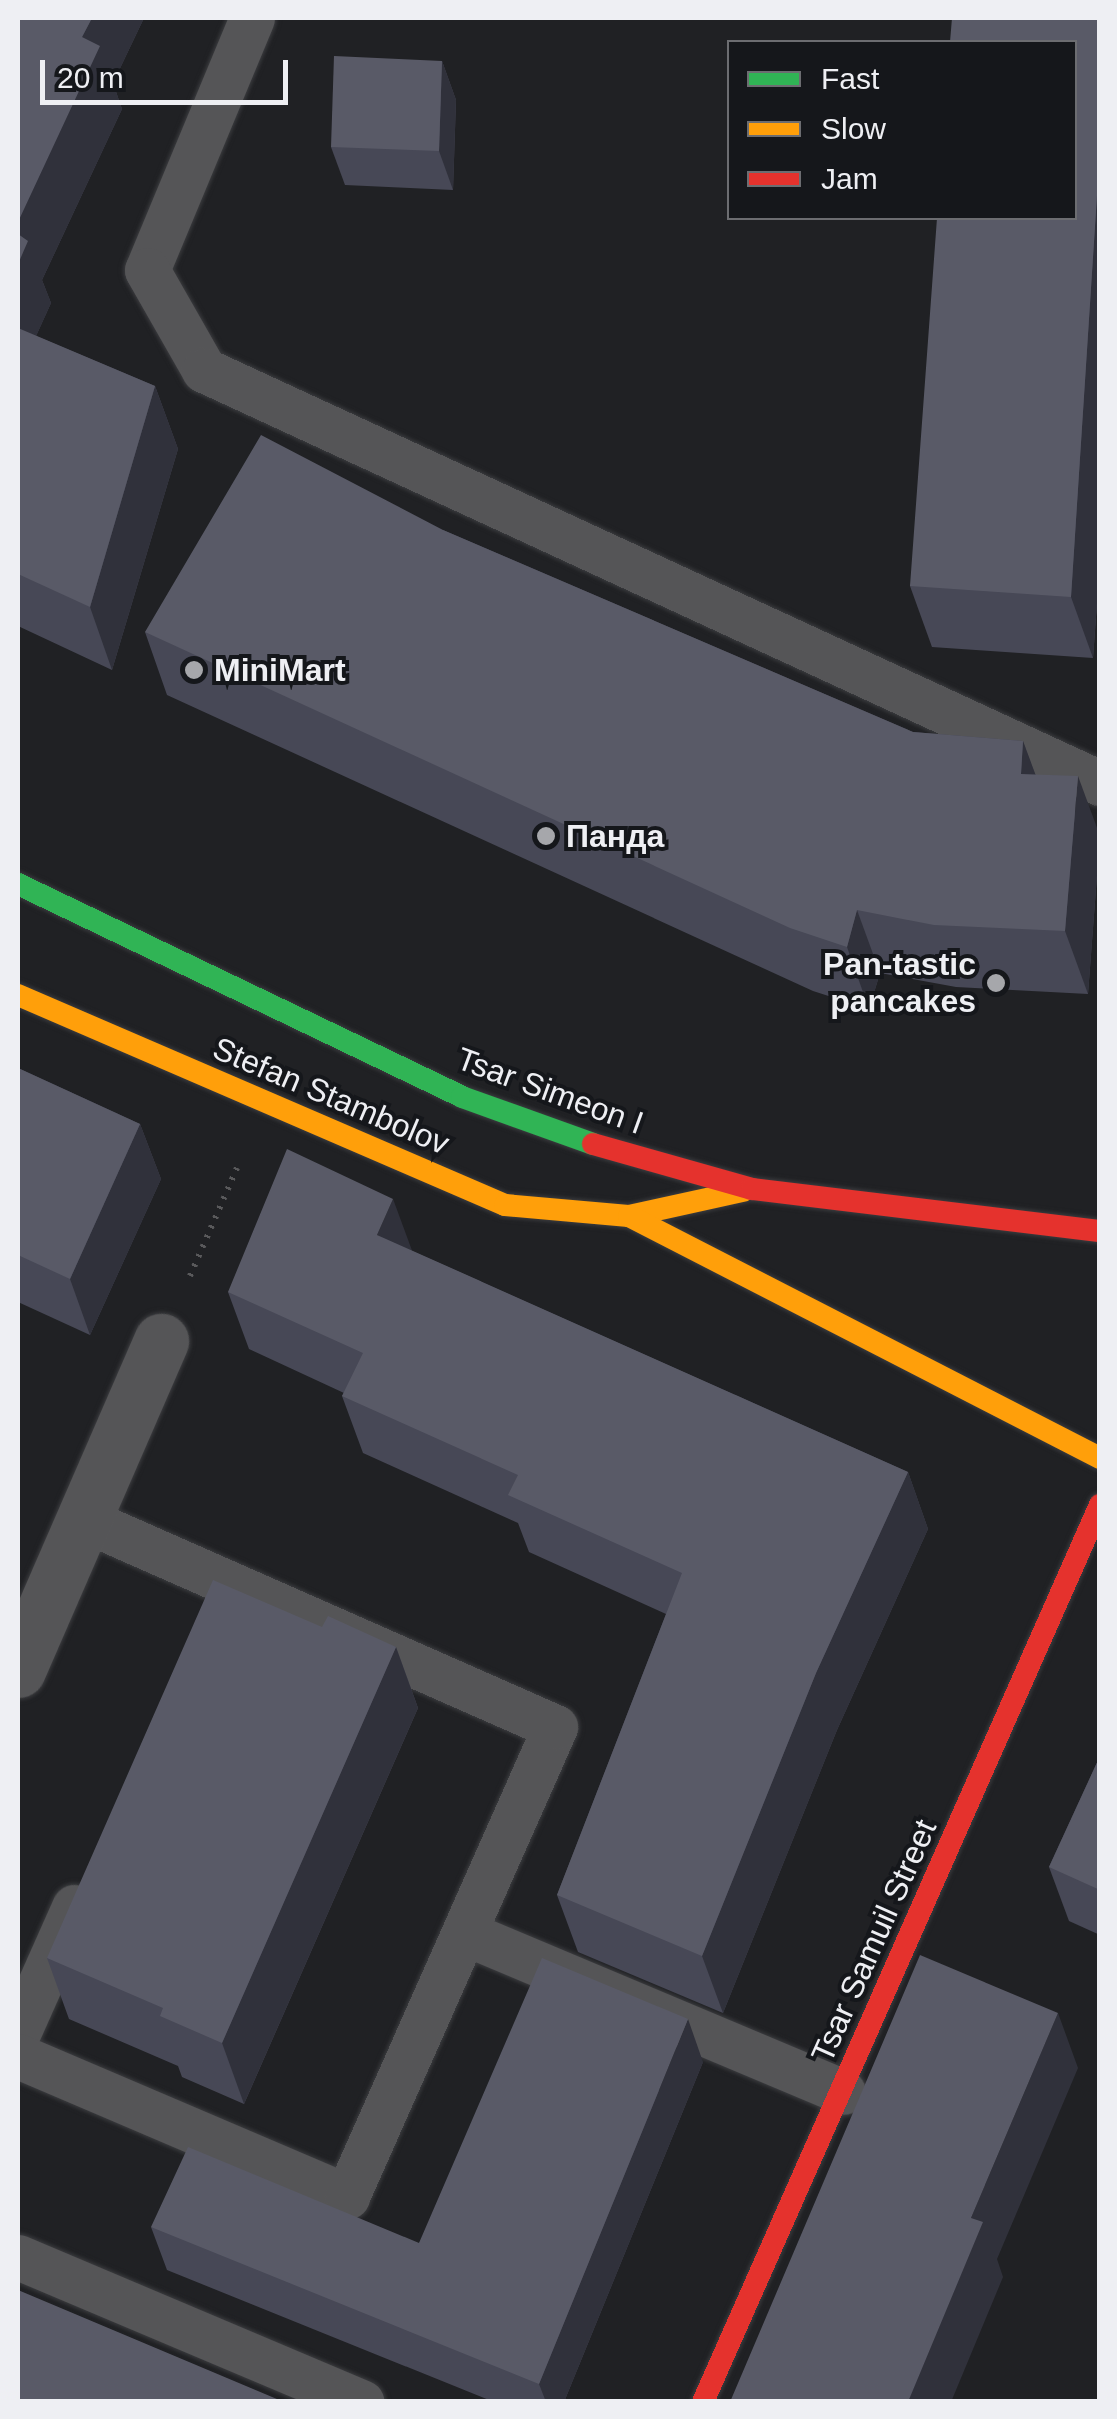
<!DOCTYPE html>
<meta charset="utf-8">
<style>
body{margin:0}
#map{position:relative;width:1117px;height:2419px;overflow:hidden;background:#202124;font-family:Helvetica,sans-serif}
div>[style]{position:absolute}
.path>*{height:6px;margin-top:-3px;transform-origin:0;background:repeating-linear-gradient(90deg,#59595b 0 2.5px,transparent 0 10.5px)}
.roads{filter:drop-shadow(0 0 2px #3b3c3f) drop-shadow(0 0 2px #3b3c3f)}
.lane>*{height:45px;margin:-22.5px;padding:0 22.5px;transform-origin:22.5px;border-radius:22.5px;background:#555557}
.street>*{height:55px;margin:-27.5px;padding:0 27.5px;transform-origin:27.5px;border-radius:27.5px;background:#555557}
.fast>*{height:22px;margin:-11px;padding:0 11px;transform-origin:11px;border-radius:11px;background:#30b455}
.slow>*{height:22px;margin:-11px;padding:0 11px;transform-origin:11px;border-radius:11px;background:#ff9f0a}
.jam>*{height:22px;margin:-11px;padding:0 11px;transform-origin:11px;border-radius:11px;background:#e5322d}
.wall>*{inset:0;background:#474856}
.shaded-wall>*{inset:0;background:#30313b}
.building>*{inset:0;background:#595a67}
.dots>*{width:28px;height:28px;translate:-50% -50%;box-sizing:border-box;border:5px solid #15171b;border-radius:50%}
span{translate:-50% -50%;white-space:nowrap;text-align:center;line-height:1.15;-webkit-text-stroke:8px #15171b;paint-order:stroke}
.poi-label{font-size:32px;color:#eeeff3;font-weight:700}
.left{translate:0 -50%;text-align:left}
.right{translate:-100% -50%;text-align:right}
.street-label{font-size:32px;color:#eeeff3}
.frame{position:absolute;inset:0;border:20px solid #eeeff3;pointer-events:none}
.legend{position:absolute;left:727px;top:40px;width:350px;height:180px;box-sizing:border-box;background:#15171b;border:2px solid #6c6d71;margin:0;padding:12px 18px;list-style:none;font-size:30px;color:#eeeff3}
.legend li{display:flex;align-items:center;gap:20px;height:50px}
.legend b{width:50px;border:2px solid #6c6d71}
.scale{position:absolute;left:40px;top:60px;width:248px;height:45px;box-sizing:border-box;border:5px solid #eeeff3;border-top:0;padding-left:12px;font-size:30px;line-height:35px;white-space:nowrap;color:#eeeff3;-webkit-text-stroke:8px #15171b;paint-order:stroke}
</style>
<div id="map">
<div class="path">
<div style="left:190px;top:1276px;width:118px;rotate:-66.5deg"></div>
</div>
<div class="roads">
<div class="lane">
<div style="left:252px;top:18px;width:273px;rotate:112.6deg"></div>
<div style="left:147px;top:270px;width:115px;rotate:60.3deg"></div>
<div style="left:204px;top:370px;width:987px;rotate:24.75deg"></div>
<div style="left:465px;top:1933px;width:410px;rotate:22.8deg"></div>
<div style="left:18px;top:2033px;width:138px;rotate:-66deg"></div>
<div style="left:18px;top:2056px;width:358px;rotate:23.1deg"></div>
<div style="left:347px;top:2196px;width:513px;rotate:-66.08deg"></div>
<div style="left:555px;top:1727px;width:516px;rotate:-156.22deg"></div>
<div style="left:18px;top:2257px;width:373px;rotate:22.9deg"></div>
</div>
<div class="street">
<div style="left:18px;top:1670px;width:359px;rotate:-66.5deg"></div>
</div>
<div class="fast">
<div style="left:18px;top:884px;width:492px;rotate:25.6deg"></div>
<div style="left:462px;top:1097px;width:139px;rotate:19.7deg"></div>
</div>
<div class="slow">
<div style="left:18px;top:995px;width:530px;rotate:23.33deg"></div>
<div style="left:505px;top:1205px;width:124px;rotate:5.1deg"></div>
<div style="left:629px;top:1216px;width:117px;rotate:-12.4deg"></div>
<div style="left:629px;top:1216px;width:530px;rotate:27.19deg"></div>
</div>
<div class="jam">
<div style="left:593px;top:1144px;width:165px;rotate:15.8deg"></div>
<div style="left:752px;top:1189px;width:351px;rotate:6.9deg"></div>
<div style="left:703px;top:2402px;width:981px;rotate:-66.13deg"></div>
</div>
</div>
<div class="wall">
<div style="clip-path:polygon(18px 18px,144px 18px,113px 83px,122px 109px,42px 280px,51px 303px,36px 336px,155px 386px,178px 449px,112px 670px,18px 626px)"></div>
<div style="clip-path:polygon(1100px 18px,1100px 562px,1093px 658px,932px 647px,910px 586px)"></div>
<div style="clip-path:polygon(442px 61px,456px 100px,453px 190px,345px 185px,331px 147px)"></div>
<div style="clip-path:polygon(443px 530px,913px 732px,1023px 741px,1035px 774px,1100px 836px,1088px 994px,956px 987px,880px 973px,869px 1009px,813px 991px,167px 695px,145px 632px)"></div>
<div style="clip-path:polygon(18px 1068px,140px 1124px,161px 1179px,90px 1335px,18px 1302px)"></div>
<div style="clip-path:polygon(412px 1251px,908px 1472px,928px 1529px,837px 1730px,723px 2013px,578px 1952px,557px 1895px,666px 1614px,529px 1552px,518px 1523px,363px 1453px,342px 1396px,344px 1393px,249px 1349px,228px 1292px)"></div>
<div style="clip-path:polygon(322px 1627px,396px 1647px,418px 1708px,244px 2104px,182px 2077px,178px 2066px,69px 2019px,47px 1958px)"></div>
<div style="clip-path:polygon(1100px 1756px,1100px 1935px,1069px 1921px,1049px 1867px)"></div>
<div style="clip-path:polygon(703px 2062px,564px 2402px,494px 2402px,167px 2270px,151px 2227px,419px 2243px)"></div>
</div>
<div class="shaded-wall">
<div style="clip-path:polygon(92px 18px,144px 18px,113px 83px,122px 109px,42px 280px,51px 303px,18px 376px,18px 222px,82px 37px)"></div>
<div style="clip-path:polygon(442px 61px,456px 100px,453px 190px,439px 151px)"></div>
<div style="clip-path:polygon(1100px 149px,1100px 562px,1093px 658px,1071px 597px)"></div>
<div style="clip-path:polygon(155px 386px,178px 449px,112px 670px,90px 607px)"></div>
<div style="clip-path:polygon(1023px 741px,1046px 803px,1021px 774px)"></div>
<div style="clip-path:polygon(1078px 776px,1100px 836px,1088px 994px,1065px 931px)"></div>
<div style="clip-path:polygon(857px 910px,880px 973px,869px 1009px,847px 947px)"></div>
<div style="clip-path:polygon(140px 1124px,161px 1179px,90px 1335px,70px 1279px)"></div>
<div style="clip-path:polygon(393px 1199px,414px 1256px,377px 1235px)"></div>
<div style="clip-path:polygon(908px 1472px,928px 1529px,837px 1730px,723px 2013px,702px 1956px,816px 1673px)"></div>
<div style="clip-path:polygon(396px 1647px,418px 1708px,244px 2104px,222px 2043px)"></div>
<div style="clip-path:polygon(1058px 2013px,1078px 2068px,997px 2259px,1003px 2277px,951px 2402px,908px 2402px,971px 2218px)"></div>
<div style="clip-path:polygon(688px 2019px,703px 2062px,564px 2402px,546px 2402px,539px 2384px)"></div>
</div>
<div class="building">
<div style="clip-path:polygon(18px 18px,92px 18px,82px 37px,100px 46px,18px 222px)"></div>
<div style="clip-path:polygon(952px 18px,1100px 18px,1100px 149px,1071px 597px,910px 586px,937px 218px,1074px 218px,1074px 42px,950px 42px)"></div>
<div style="clip-path:polygon(334px 56px,442px 61px,439px 151px,331px 147px)"></div>
<div style="clip-path:polygon(18px 234px,28px 241px,18px 264px)"></div>
<div style="clip-path:polygon(18px 328px,155px 386px,90px 607px,18px 574px)"></div>
<div style="clip-path:polygon(261px 435px,443px 530px,913px 732px,1023px 741px,1021px 774px,1078px 776px,1065px 931px,934px 925px,857px 910px,847px 947px,790px 928px,145px 632px)"></div>
<div style="clip-path:polygon(18px 1068px,140px 1124px,70px 1279px,18px 1255px)"></div>
<div style="clip-path:polygon(287px 1149px,393px 1199px,377px 1235px,908px 1472px,816px 1673px,702px 1956px,557px 1895px,682px 1573px,508px 1495px,518px 1475px,342px 1396px,363px 1353px,228px 1292px)"></div>
<div style="clip-path:polygon(213px 1580px,322px 1627px,328px 1616px,396px 1647px,222px 2043px,160px 2016px,163px 2008px,47px 1958px)"></div>
<div style="clip-path:polygon(1100px 1756px,1100px 1890px,1049px 1867px)"></div>
<div style="clip-path:polygon(920px 1955px,1058px 2013px,971px 2218px,983px 2222px,908px 2402px,730px 2402px)"></div>
<div style="clip-path:polygon(542px 1958px,688px 2019px,539px 2384px,151px 2227px,188px 2147px,419px 2243px)"></div>
<div style="clip-path:polygon(18px 2290px,284px 2402px,18px 2402px)"></div>
</div>
<div class="dots">
<div style="left:194px;top:670px;background:#a6a7ab"></div>
<div style="left:546px;top:836px;background:#a6a7ab"></div>
<div style="left:996px;top:983px;background:#a6a7ab"></div>
</div>
<div class="poi-label">
<span class="left" style="left:214px;top:670px">MiniMart</span>
<span class="left" style="left:566px;top:836px">Панда</span>
<span class="right" style="left:976px;top:983px">Pan-tastic<br>pancakes</span>
</div>
<div class="street-label">
<span style="left:550px;top:1091px;rotate:20deg">Tsar Simeon I</span>
<span style="left:331px;top:1096px;rotate:23deg">Stefan Stambolov</span>
<span style="left:874px;top:1941px;rotate:-66deg">Tsar Samuil Street</span>
</div>
<div class="frame"></div>
<ul class="legend">
<li><b style="height:12px;background:#30b455"></b>Fast</li>
<li><b style="height:12px;background:#ff9f0a"></b>Slow</li>
<li><b style="height:12px;background:#e5322d"></b>Jam</li>
</ul>
<div class="scale">20 m</div>
</div>
